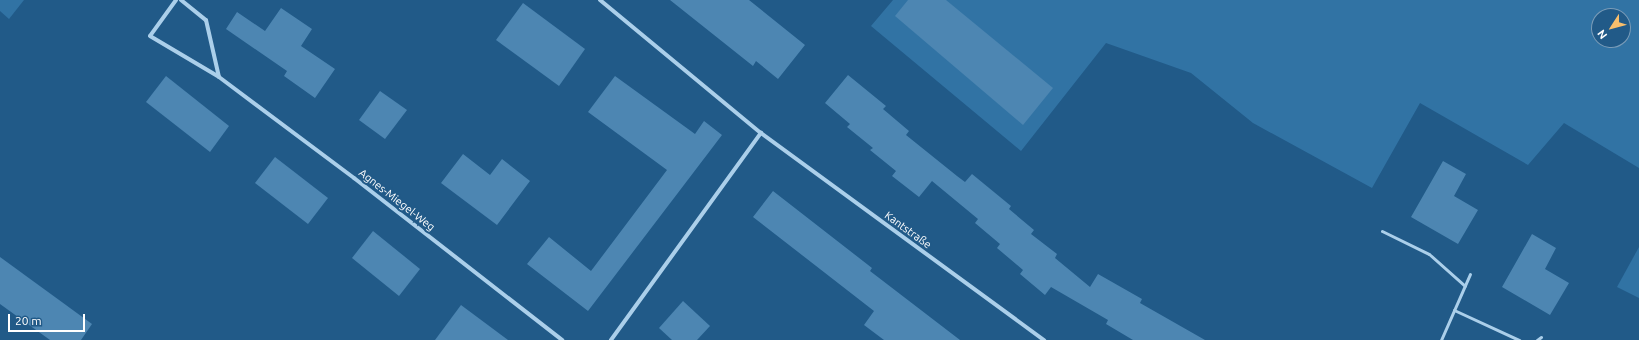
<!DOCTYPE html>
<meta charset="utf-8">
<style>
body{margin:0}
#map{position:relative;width:1639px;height:340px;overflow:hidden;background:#215a88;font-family:Ubuntu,sans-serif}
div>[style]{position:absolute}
.green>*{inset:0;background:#3173a4}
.building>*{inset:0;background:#4d86b2}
.lane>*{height:3px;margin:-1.5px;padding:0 1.5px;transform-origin:1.5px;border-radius:1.5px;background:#abcfea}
.street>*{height:4px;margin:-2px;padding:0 2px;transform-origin:2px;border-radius:2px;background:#abcfea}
span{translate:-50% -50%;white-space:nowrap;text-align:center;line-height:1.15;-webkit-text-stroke:4px #215a88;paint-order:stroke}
.street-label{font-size:11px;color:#fff}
.north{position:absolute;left:1591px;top:8px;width:40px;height:40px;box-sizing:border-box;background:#215a88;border:1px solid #7a9cb8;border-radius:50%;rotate:234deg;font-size:11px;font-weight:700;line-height:16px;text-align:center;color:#fff}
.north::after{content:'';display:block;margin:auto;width:14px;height:18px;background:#f7be6c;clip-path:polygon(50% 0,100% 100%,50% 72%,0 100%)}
.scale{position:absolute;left:8px;top:314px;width:77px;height:18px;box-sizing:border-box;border:2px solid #fff;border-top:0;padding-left:5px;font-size:12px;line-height:14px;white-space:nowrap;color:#fff;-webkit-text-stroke:3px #215a88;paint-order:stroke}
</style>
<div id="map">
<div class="green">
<div style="clip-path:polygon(0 0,24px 0,9px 19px,0 11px)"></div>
<div style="clip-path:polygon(evenodd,893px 0,1639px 0,1639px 168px,1564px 123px,1528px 165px,1420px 103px,1372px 188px,1253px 123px,1191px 73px,1106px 43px,1021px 151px,871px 26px,893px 0,1599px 16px,1623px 16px,1623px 40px,1599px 40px,1599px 16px)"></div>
<div style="clip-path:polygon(1639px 247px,1639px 298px,1617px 287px)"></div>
</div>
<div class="building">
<div style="clip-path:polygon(670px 0,749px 0,805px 45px,778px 79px,756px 61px,753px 66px)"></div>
<div style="clip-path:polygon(908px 0,946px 0,1053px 88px,1023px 125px,895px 16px)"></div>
<div style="clip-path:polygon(523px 3px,585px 49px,559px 86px,496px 40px)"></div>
<div style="clip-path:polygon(281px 8px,312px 29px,301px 46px,335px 69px,315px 98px,284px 76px,287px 71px,226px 29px,237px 12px,265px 31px)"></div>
<div style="clip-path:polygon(848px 75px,886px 106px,883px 109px,909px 131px,906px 135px,957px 176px,965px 182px,972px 174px,1011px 206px,1009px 209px,1034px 230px,1031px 234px,1057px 254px,1055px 258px,1090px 287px,1098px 274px,1142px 299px,1140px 303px,1205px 340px,1133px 340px,1106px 324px,1108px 320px,1051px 287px,1045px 295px,1020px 274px,1023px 270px,997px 248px,1000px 244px,975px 223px,978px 219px,932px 181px,919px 197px,892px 176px,896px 171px,870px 150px,873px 148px,847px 127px,850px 124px,825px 103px)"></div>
<div style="clip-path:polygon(166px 76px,229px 126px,210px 152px,146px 102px)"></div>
<div style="clip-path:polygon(615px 76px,695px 134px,704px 121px,722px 135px,588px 311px,527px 264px,549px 237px,591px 271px,667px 170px,588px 112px)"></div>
<div style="clip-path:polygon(380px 91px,407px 110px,385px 139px,359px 120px)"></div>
<div style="clip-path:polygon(463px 154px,490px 175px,502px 159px,530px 181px,497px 225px,441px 183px)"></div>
<div style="clip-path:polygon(275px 157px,328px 198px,308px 224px,255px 183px)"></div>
<div style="clip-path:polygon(1443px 161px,1466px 174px,1454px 196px,1478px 210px,1458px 244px,1411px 217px)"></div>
<div style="clip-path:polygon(773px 191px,872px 268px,870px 271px,960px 340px,884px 340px,864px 325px,874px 311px,753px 217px)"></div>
<div style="clip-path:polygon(373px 231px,420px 269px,399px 296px,352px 258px)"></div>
<div style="clip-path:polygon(1532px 234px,1556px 248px,1545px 269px,1569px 283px,1550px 315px,1502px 287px)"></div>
<div style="clip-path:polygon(0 257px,92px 324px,81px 340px,50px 340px,0 304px)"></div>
<div style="clip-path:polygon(683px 301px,710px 326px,697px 340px,672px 340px,659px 328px)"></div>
<div style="clip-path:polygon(461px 305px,508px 340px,435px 340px)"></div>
</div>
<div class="lane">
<div style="left:1382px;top:231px;width:52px;rotate:26.1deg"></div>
<div style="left:1429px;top:254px;width:48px;rotate:41.6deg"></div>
<div style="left:1454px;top:310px;width:72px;rotate:24.8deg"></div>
<div style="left:1441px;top:340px;width:72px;rotate:-66.3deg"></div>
<div style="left:1537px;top:340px;width:5px;rotate:-37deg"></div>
</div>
<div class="street">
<div style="left:176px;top:0;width:44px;rotate:125.8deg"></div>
<div style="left:150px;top:36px;width:80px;rotate:30.7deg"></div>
<div style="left:219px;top:77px;width:169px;rotate:36.8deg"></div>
<div style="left:354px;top:178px;width:264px;rotate:37.9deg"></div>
<div style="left:181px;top:0;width:32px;rotate:39deg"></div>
<div style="left:206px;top:20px;width:58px;rotate:77.2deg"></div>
<div style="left:600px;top:0;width:209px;rotate:39.6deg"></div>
<div style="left:761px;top:133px;width:351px;rotate:36.2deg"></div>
<div style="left:611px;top:340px;width:256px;rotate:-54.1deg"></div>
</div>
<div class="street-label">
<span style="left:397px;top:200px;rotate:38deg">Agnes-Miegel-Weg</span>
<span style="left:908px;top:230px;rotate:36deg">Kantstraße</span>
</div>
<div class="north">N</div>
<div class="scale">20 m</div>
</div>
